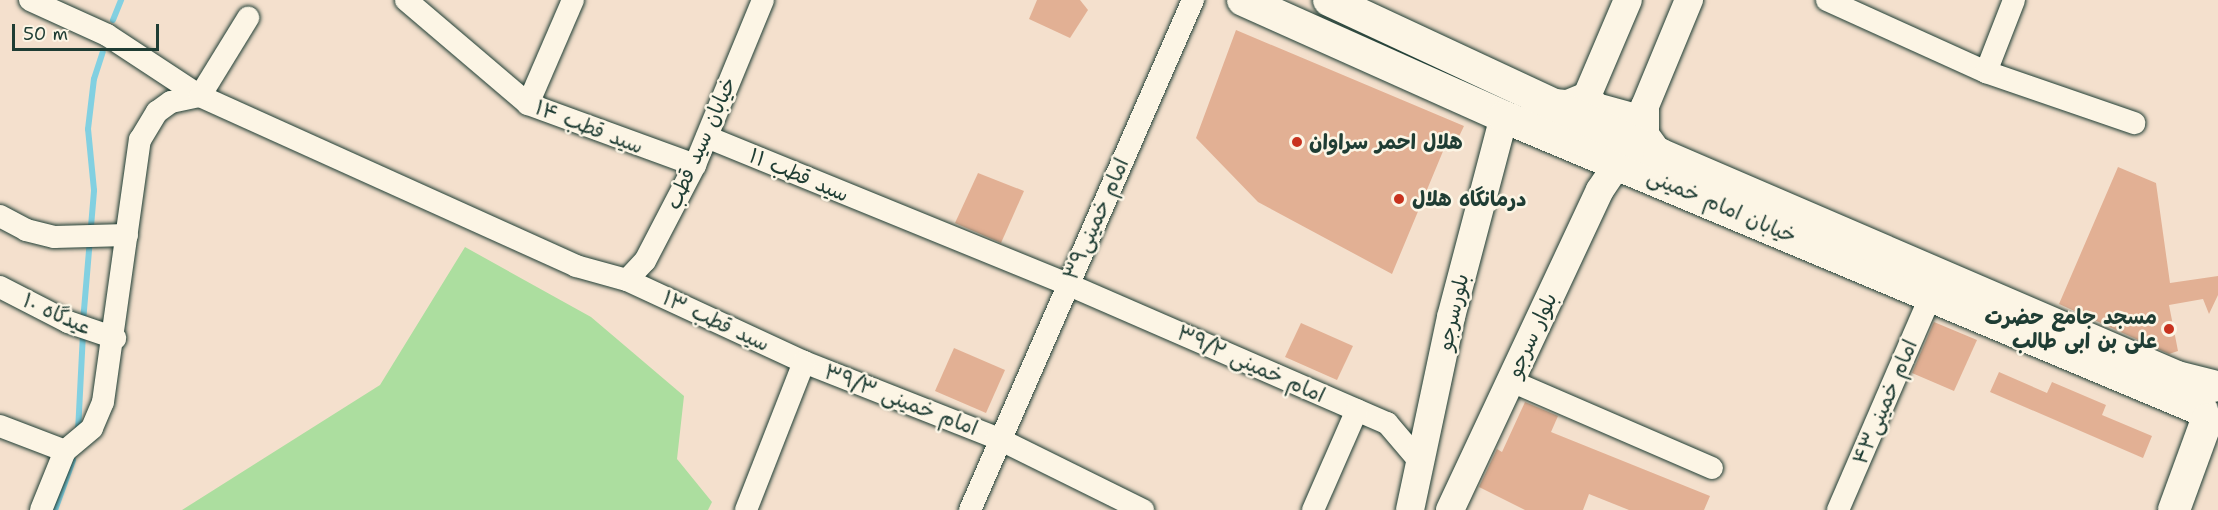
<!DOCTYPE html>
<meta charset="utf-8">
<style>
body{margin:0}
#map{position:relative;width:2218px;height:510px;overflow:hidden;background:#f4e0cd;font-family:"Shantell Sans","Playpen Sans Arabic",sans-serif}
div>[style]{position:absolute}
.green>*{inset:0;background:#acde9f}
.stream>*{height:6px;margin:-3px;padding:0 3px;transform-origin:3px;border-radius:3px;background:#82d0e1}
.building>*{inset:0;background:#e2b094}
.roads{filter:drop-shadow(0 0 2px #1f3d34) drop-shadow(0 0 2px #1f3d34)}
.minor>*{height:22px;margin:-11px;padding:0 11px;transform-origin:11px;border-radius:11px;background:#fcf5e5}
.tertiary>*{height:28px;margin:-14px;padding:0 14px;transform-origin:14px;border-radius:14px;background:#fcf5e5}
.secondary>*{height:32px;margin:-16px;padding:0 16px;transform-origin:16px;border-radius:16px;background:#fcf5e5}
.dots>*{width:16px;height:16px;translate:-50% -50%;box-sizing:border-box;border:3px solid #fcf5e5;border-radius:50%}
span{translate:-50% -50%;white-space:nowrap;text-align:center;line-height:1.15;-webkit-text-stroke:5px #fcf5e5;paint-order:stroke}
.street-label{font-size:21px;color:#1f3d34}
.poi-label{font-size:21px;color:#1f3d34;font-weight:700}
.left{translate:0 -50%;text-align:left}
.right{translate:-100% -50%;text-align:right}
.scale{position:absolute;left:12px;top:24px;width:147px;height:27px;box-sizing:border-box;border:3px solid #1f3d34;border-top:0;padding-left:8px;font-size:18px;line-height:21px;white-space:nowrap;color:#1f3d34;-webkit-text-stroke:4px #fcf5e5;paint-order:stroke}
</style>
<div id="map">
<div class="green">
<div style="clip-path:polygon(465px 247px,591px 317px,684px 396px,677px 459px,712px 502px,708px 510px,182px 510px,380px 385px)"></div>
</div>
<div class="stream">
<div style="left:113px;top:20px;width:22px;rotate:-68deg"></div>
<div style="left:83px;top:322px;width:132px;rotate:-85.2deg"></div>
<div style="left:94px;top:190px;width:61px;rotate:-95.6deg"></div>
<div style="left:88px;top:129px;width:50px;rotate:-83.2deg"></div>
<div style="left:94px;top:79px;width:28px;rotate:-72deg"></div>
<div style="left:78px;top:432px;width:100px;rotate:-87.1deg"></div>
<div style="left:55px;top:510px;width:53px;rotate:-70.2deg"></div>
</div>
<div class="building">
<div style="clip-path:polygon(1037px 0,1080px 0,1088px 10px,1070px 38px,1029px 19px)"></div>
<div style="clip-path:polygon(1236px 30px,1464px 126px,1454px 147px,1446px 144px,1392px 274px,1258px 202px,1196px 138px)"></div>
<div style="clip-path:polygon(2118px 167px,2156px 183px,2170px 283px,2218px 276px,2218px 295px,2209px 314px,2203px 299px,2169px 305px,2178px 351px,2169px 354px,2059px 304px)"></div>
<div style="clip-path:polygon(978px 173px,1024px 191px,1001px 243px,955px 223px)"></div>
<div style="clip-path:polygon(1934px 322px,1977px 340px,1954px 391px,1912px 373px)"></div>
<div style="clip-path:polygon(1301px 323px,1353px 346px,1337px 380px,1285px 357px)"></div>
<div style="clip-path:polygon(954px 348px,1005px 370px,986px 413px,935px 391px)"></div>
<div style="clip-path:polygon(1999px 372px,2047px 393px,2052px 382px,2106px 405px,2102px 415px,2152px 436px,2143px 458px,1990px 392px)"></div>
<div style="clip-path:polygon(1525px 402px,1558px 416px,1551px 432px,1710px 496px,1704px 510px,1629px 510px,1589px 494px,1583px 510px,1525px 510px,1479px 487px,1497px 449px,1502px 452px)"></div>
</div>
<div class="roads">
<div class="minor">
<div style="left:30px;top:0;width:85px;rotate:24.4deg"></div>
<div style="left:107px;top:35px;width:111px;rotate:33.3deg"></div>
<div style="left:200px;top:96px;width:413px;rotate:24.3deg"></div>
<div style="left:576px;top:266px;width:53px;rotate:15.4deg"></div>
<div style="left:627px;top:280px;width:195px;rotate:24.9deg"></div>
<div style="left:804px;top:362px;width:207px;rotate:21.5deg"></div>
<div style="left:997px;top:438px;width:163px;rotate:26.3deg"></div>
<div style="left:406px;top:0;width:160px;rotate:40.4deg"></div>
<div style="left:528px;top:104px;width:178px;rotate:20.1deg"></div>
<div style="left:1827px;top:0;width:175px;rotate:24.4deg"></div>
<div style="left:1986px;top:72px;width:157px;rotate:19deg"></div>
<div style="left:1986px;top:72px;width:77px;rotate:-68.7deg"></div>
<div style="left:528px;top:104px;width:113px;rotate:-66.6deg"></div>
<div style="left:707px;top:137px;width:389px;rotate:22.2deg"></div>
<div style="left:1067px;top:284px;width:349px;rotate:23.5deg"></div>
<div style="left:1387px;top:423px;width:52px;rotate:49.6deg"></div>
<div style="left:0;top:216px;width:30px;rotate:28deg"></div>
<div style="left:26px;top:230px;width:29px;rotate:14deg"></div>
<div style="left:54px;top:237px;width:73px;rotate:-1.6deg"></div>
<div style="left:627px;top:280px;width:26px;rotate:-47deg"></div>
<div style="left:645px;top:261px;width:108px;rotate:-62.5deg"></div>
<div style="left:695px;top:165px;width:178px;rotate:-67.6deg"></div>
<div style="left:0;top:287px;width:76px;rotate:27.2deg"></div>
<div style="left:68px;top:322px;width:50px;rotate:18.8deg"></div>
<div style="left:1511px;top:381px;width:219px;rotate:23.4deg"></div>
<div style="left:0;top:426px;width:70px;rotate:21deg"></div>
<div style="left:41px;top:510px;width:64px;rotate:-67.9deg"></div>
<div style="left:65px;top:451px;width:35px;rotate:-40deg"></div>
<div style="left:92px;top:428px;width:28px;rotate:-67deg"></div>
<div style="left:103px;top:402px;width:265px;rotate:-82deg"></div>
<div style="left:140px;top:140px;width:33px;rotate:-59deg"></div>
<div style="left:157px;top:112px;width:17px;rotate:-36deg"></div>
<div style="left:171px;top:102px;width:30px;rotate:-12deg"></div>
<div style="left:200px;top:96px;width:92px;rotate:-58.4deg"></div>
<div style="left:746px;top:510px;width:159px;rotate:-68.6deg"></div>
<div style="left:970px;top:510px;width:557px;rotate:-66.38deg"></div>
<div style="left:1313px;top:510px;width:109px;rotate:-66.3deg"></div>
<div style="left:1838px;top:510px;width:234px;rotate:-66.6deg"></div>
</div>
<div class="tertiary">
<div style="left:1587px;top:96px;width:14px;rotate:51deg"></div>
<div style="left:1596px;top:107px;width:49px;rotate:15.5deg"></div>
<div style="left:1544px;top:102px;width:24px;rotate:5deg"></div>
<div style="left:1568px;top:104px;width:21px;rotate:-23deg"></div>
<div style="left:1587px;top:96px;width:104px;rotate:-66.9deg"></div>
<div style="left:1659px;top:154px;width:24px;rotate:-126deg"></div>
<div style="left:1645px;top:135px;width:29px;rotate:-90deg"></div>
<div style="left:1645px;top:106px;width:115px;rotate:-67.5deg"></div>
<div style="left:1410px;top:510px;width:197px;rotate:-78deg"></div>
<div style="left:1451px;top:317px;width:207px;rotate:-75.2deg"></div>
<div style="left:1450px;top:510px;width:353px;rotate:-64.9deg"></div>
<div style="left:1600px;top:190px;width:32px;rotate:-56deg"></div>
</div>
<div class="secondary">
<div style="left:1243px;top:0;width:286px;rotate:24.1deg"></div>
<div style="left:1504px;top:117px;width:757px;rotate:22.77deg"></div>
<div style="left:1329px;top:0;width:364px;rotate:25deg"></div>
<div style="left:1659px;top:154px;width:564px;rotate:23.29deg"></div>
<div style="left:2177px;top:377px;width:37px;rotate:14deg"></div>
<div style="left:2174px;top:510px;width:96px;rotate:-69.9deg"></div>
</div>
</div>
<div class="dots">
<div style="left:1297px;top:142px;background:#c8321e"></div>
<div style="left:1399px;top:199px;background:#c8321e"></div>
<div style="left:2169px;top:329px;background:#c8321e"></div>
</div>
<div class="street-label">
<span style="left:589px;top:127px;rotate:21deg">سید قطب ۱۴</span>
<span style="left:701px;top:143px;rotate:-66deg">خیابان سید قطب</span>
<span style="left:799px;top:175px;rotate:23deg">سید قطب ۱۱</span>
<span style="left:1722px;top:206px;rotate:23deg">خیابان امام خمینی</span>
<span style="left:1096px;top:219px;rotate:-66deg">امام خمینی۳۹</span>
<span style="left:1453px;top:312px;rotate:-77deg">بلورسرجو</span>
<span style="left:57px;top:314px;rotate:24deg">عیدگاه ۱۰</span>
<span style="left:716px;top:321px;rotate:25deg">سید قطب ۱۳</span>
<span style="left:1532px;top:335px;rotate:-65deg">بلوار سرجو</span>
<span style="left:1251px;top:364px;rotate:24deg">امام خمینی ۳۹/۲</span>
<span style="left:901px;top:400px;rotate:21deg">امام خمینی ۳۹/۳</span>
<span style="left:1885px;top:402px;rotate:-67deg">امام خمینی۴۳</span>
</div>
<div class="poi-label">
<span class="left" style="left:1309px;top:142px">هلال احمر سراوان</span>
<span class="left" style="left:1412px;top:199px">درمانگاه هلال</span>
<span class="right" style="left:2157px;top:329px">مسجد جامع حضرت<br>علی بن ابی طالب</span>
</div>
<div class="scale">50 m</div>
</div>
